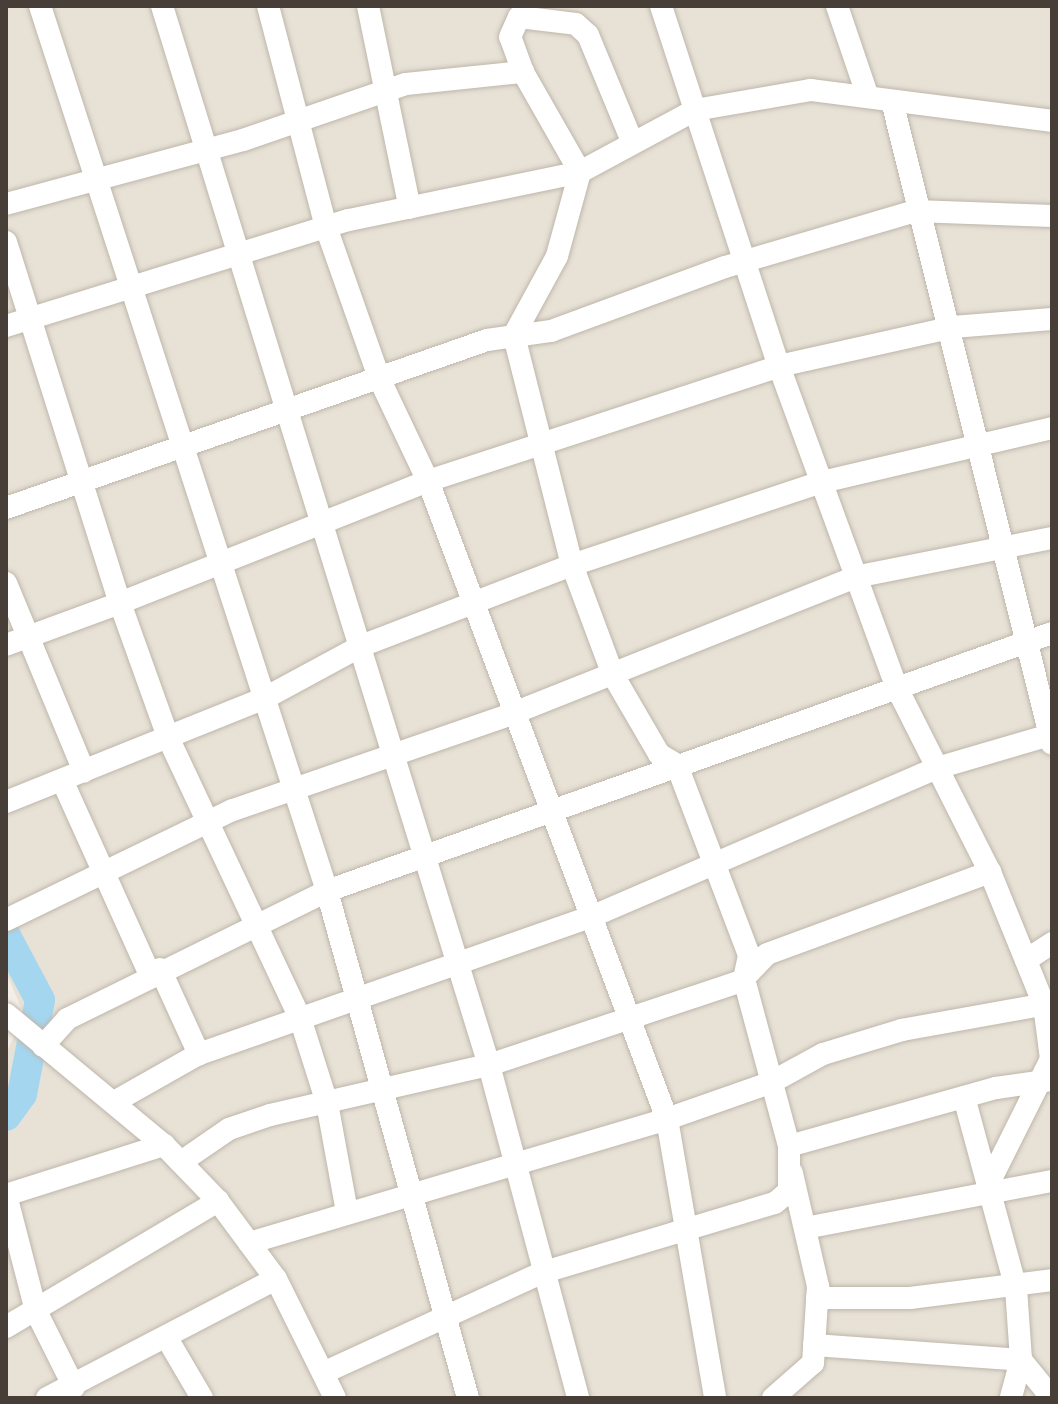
<!DOCTYPE html>
<style>
body{margin:0}
#map{position:relative;width:1058px;height:1404px;overflow:hidden;background:#f3efe8;font-family:"Asap Condensed",sans-serif}
div>[style]{position:absolute}
.residential>*{inset:0;background:#e7e1d6}
.river>*{height:30px;margin:-15px;padding:0 15px;transform-origin:15px;border-radius:15px;background:#a5d6ef}
.roads{filter:drop-shadow(0 0 2px #bfb6aa) drop-shadow(0 0 2px #bfb6aa)}
.minor>*{height:22px;margin:-11px;padding:0 11px;transform-origin:11px;border-radius:11px;background:#fff}
span{translate:-50% -50%;white-space:nowrap;text-align:center;line-height:1.15;-webkit-text-stroke:8px #fff;paint-order:stroke}
.frame{position:absolute;inset:0;border:8px solid #473f37;pointer-events:none}
</style>
<div id="map">
<div class="residential">
<div style="clip-path:polygon(6px 6px,1052px 6px,1052px 1398px,6px 1398px,6px 1054px,24px 1015px,6px 972px)"></div>
</div>
<div class="river">
<div style="left:6px;top:936px;width:72px;rotate:62deg"></div>
<div style="left:40px;top:1000px;width:96px;rotate:100.8deg"></div>
<div style="left:22px;top:1094px;width:27px;rotate:126deg"></div>
</div>
<div class="roads">
<div class="minor">
<div style="left:40px;top:6px;width:930px;rotate:72.03deg"></div>
<div style="left:327px;top:891px;width:526px;rotate:74.46deg"></div>
<div style="left:162px;top:6px;width:1108px;rotate:72.84deg"></div>
<div style="left:489px;top:1065px;width:345px;rotate:75deg"></div>
<div style="left:268px;top:6px;width:228px;rotate:75.3deg"></div>
<div style="left:326px;top:227px;width:162px;rotate:70.6deg"></div>
<div style="left:380px;top:380px;width:112px;rotate:64.6deg"></div>
<div style="left:428px;top:481px;width:681px;rotate:69.46deg"></div>
<div style="left:667px;top:1119px;width:283px;rotate:80.2deg"></div>
<div style="left:368px;top:6px;width:206px;rotate:78.3deg"></div>
<div style="left:661px;top:6px;width:379px;rotate:71.9deg"></div>
<div style="left:779px;top:366px;width:343px;rotate:69.9deg"></div>
<div style="left:897px;top:688px;width:206px;rotate:63.2deg"></div>
<div style="left:990px;top:872px;width:144px;rotate:67.9deg"></div>
<div style="left:1044px;top:1005px;width:54px;rotate:82.6deg"></div>
<div style="left:1051px;top:1059px;width:134px;rotate:116.6deg"></div>
<div style="left:837px;top:6px;width:93px;rotate:71.2deg"></div>
<div style="left:893px;top:105px;width:658px;rotate:76.03deg"></div>
<div style="left:6px;top:204px;width:245px;rotate:-15.1deg"></div>
<div style="left:243px;top:140px;width:172px;rotate:-19deg"></div>
<div style="left:406px;top:84px;width:118px;rotate:-5.9deg"></div>
<div style="left:6px;top:242px;width:379px;rotate:72.5deg"></div>
<div style="left:120px;top:603px;width:121px;rotate:159.8deg"></div>
<div style="left:6px;top:326px;width:359px;rotate:-17.2deg"></div>
<div style="left:349px;top:220px;width:236px;rotate:-11.7deg"></div>
<div style="left:580px;top:172px;width:131px;rotate:-28.3deg"></div>
<div style="left:695px;top:110px;width:118px;rotate:-9.8deg"></div>
<div style="left:811px;top:90px;width:243px;rotate:7.3deg"></div>
<div style="left:6px;top:508px;width:509px;rotate:-19.25deg"></div>
<div style="left:487px;top:340px;width:65px;rotate:-8deg"></div>
<div style="left:551px;top:331px;width:185px;rotate:-20.2deg"></div>
<div style="left:725px;top:267px;width:198px;rotate:-16.4deg"></div>
<div style="left:915px;top:211px;width:137px;rotate:2.1deg"></div>
<div style="left:6px;top:583px;width:204px;rotate:67.5deg"></div>
<div style="left:62px;top:780px;width:214px;rotate:65.7deg"></div>
<div style="left:6px;top:802px;width:279px;rotate:-21.9deg"></div>
<div style="left:265px;top:698px;width:109px;rotate:-28.4deg"></div>
<div style="left:361px;top:646px;width:226px;rotate:-21deg"></div>
<div style="left:572px;top:565px;width:263px;rotate:-18.4deg"></div>
<div style="left:822px;top:482px;width:236px;rotate:-13.2deg"></div>
<div style="left:6px;top:920px;width:252px;rotate:-25.9deg"></div>
<div style="left:233px;top:810px;width:297px;rotate:-19deg"></div>
<div style="left:514px;top:713px;width:367px;rotate:-21.7deg"></div>
<div style="left:855px;top:577px;width:201px;rotate:-11.2deg"></div>
<div style="left:1026px;top:960px;width:31px;rotate:-33deg"></div>
<div style="left:160px;top:969px;width:94px;rotate:65.4deg"></div>
<div style="left:6px;top:1014px;width:205px;rotate:39.7deg"></div>
<div style="left:164px;top:1145px;width:78px;rotate:46deg"></div>
<div style="left:218px;top:1201px;width:97px;rotate:53.4deg"></div>
<div style="left:276px;top:1279px;width:133px;rotate:63.6deg"></div>
<div style="left:43px;top:1046px;width:36px;rotate:-48deg"></div>
<div style="left:67px;top:1019px;width:290px;rotate:-26.2deg"></div>
<div style="left:327px;top:891px;width:770px;rotate:-19.59deg"></div>
<div style="left:964px;top:1097px;width:198px;rotate:74.8deg"></div>
<div style="left:1016px;top:1288px;width:72px;rotate:86deg"></div>
<div style="left:1021px;top:1360px;width:39px;rotate:105deg"></div>
<div style="left:114px;top:1102px;width:98px;rotate:-29.5deg"></div>
<div style="left:199px;top:1054px;width:417px;rotate:-19.3deg"></div>
<div style="left:593px;top:916px;width:374px;rotate:-23.3deg"></div>
<div style="left:937px;top:768px;width:118px;rotate:-16.3deg"></div>
<div style="left:789px;top:1146px;width:215px;rotate:-15.7deg"></div>
<div style="left:996px;top:1088px;width:57px;rotate:-8.1deg"></div>
<div style="left:181px;top:1162px;width:58px;rotate:-34.5deg"></div>
<div style="left:229px;top:1129px;width:43px;rotate:-18.9deg"></div>
<div style="left:270px;top:1115px;width:225px;rotate:-12.9deg"></div>
<div style="left:489px;top:1065px;width:266px;rotate:-18.4deg"></div>
<div style="left:741px;top:981px;width:37px;rotate:-46deg"></div>
<div style="left:767px;top:954px;width:238px;rotate:-20.2deg"></div>
<div style="left:347px;top:1212px;width:111px;rotate:-100.4deg"></div>
<div style="left:327px;top:1103px;width:89px;rotate:-107.6deg"></div>
<div style="left:300px;top:1018px;width:310px;rotate:-115.2deg"></div>
<div style="left:168px;top:737px;width:142px;rotate:-109.7deg"></div>
<div style="left:120px;top:603px;width:331px;rotate:-21.6deg"></div>
<div style="left:428px;top:481px;width:369px;rotate:-18.1deg"></div>
<div style="left:779px;top:366px;width:178px;rotate:-12.6deg"></div>
<div style="left:953px;top:327px;width:99px;rotate:-4.6deg"></div>
<div style="left:805px;top:1228px;width:251px;rotate:-10.8deg"></div>
<div style="left:249px;top:1243px;width:436px;rotate:-16.5deg"></div>
<div style="left:667px;top:1119px;width:109px;rotate:-19.3deg"></div>
<div style="left:770px;top:1083px;width:60px;rotate:-28.7deg"></div>
<div style="left:823px;top:1054px;width:83px;rotate:-16.9deg"></div>
<div style="left:902px;top:1030px;width:152px;rotate:-10.2deg"></div>
<div style="left:817px;top:1298px;width:93px"></div>
<div style="left:910px;top:1298px;width:143px;rotate:-7.2deg"></div>
<div style="left:6px;top:1327px;width:247px;rotate:-30.7deg"></div>
<div style="left:168px;top:1340px;width:67px;rotate:59.6deg"></div>
<div style="left:814px;top:1345px;width:208px;rotate:4.1deg"></div>
<div style="left:1021px;top:1360px;width:49px;rotate:50.8deg"></div>
<div style="left:323px;top:1373px;width:240px;rotate:-24.6deg"></div>
<div style="left:541px;top:1273px;width:244px;rotate:-16.7deg"></div>
<div style="left:775px;top:1203px;width:18px;rotate:-41deg"></div>
<div style="left:789px;top:1191px;width:45px;rotate:-90deg"></div>
<div style="left:789px;top:1146px;width:173px;rotate:-105.1deg"></div>
<div style="left:744px;top:979px;width:25px;rotate:-78deg"></div>
<div style="left:749px;top:955px;width:203px;rotate:-110.8deg"></div>
<div style="left:677px;top:765px;width:21px;rotate:-149deg"></div>
<div style="left:659px;top:754px;width:91px;rotate:-120.2deg"></div>
<div style="left:613px;top:675px;width:117px;rotate:-110.4deg"></div>
<div style="left:572px;top:565px;width:237px;rotate:-104.2deg"></div>
<div style="left:514px;top:335px;width:90px;rotate:-61.4deg"></div>
<div style="left:557px;top:256px;width:87px;rotate:-74.7deg"></div>
<div style="left:580px;top:172px;width:115px;rotate:-119.7deg"></div>
<div style="left:523px;top:72px;width:37px;rotate:-110deg"></div>
<div style="left:510px;top:37px;width:22px;rotate:-66deg"></div>
<div style="left:519px;top:17px;width:57px;rotate:7deg"></div>
<div style="left:576px;top:24px;width:16px;rotate:43deg"></div>
<div style="left:588px;top:35px;width:115px;rotate:67.5deg"></div>
<div style="left:74px;top:1387px;width:85px;rotate:-116.6deg"></div>
<div style="left:36px;top:1311px;width:120px;rotate:-104.5deg"></div>
<div style="left:6px;top:1195px;width:166px;rotate:-17.6deg"></div>
<div style="left:47px;top:1398px;width:258px;rotate:-27.5deg"></div>
<div style="left:773px;top:1398px;width:53px;rotate:-41.2deg"></div>
<div style="left:813px;top:1363px;width:77px;rotate:-86.3deg"></div>
<div style="left:818px;top:1286px;width:116px;rotate:-103deg"></div>
</div>
</div>
<div class="frame"></div>
</div>
